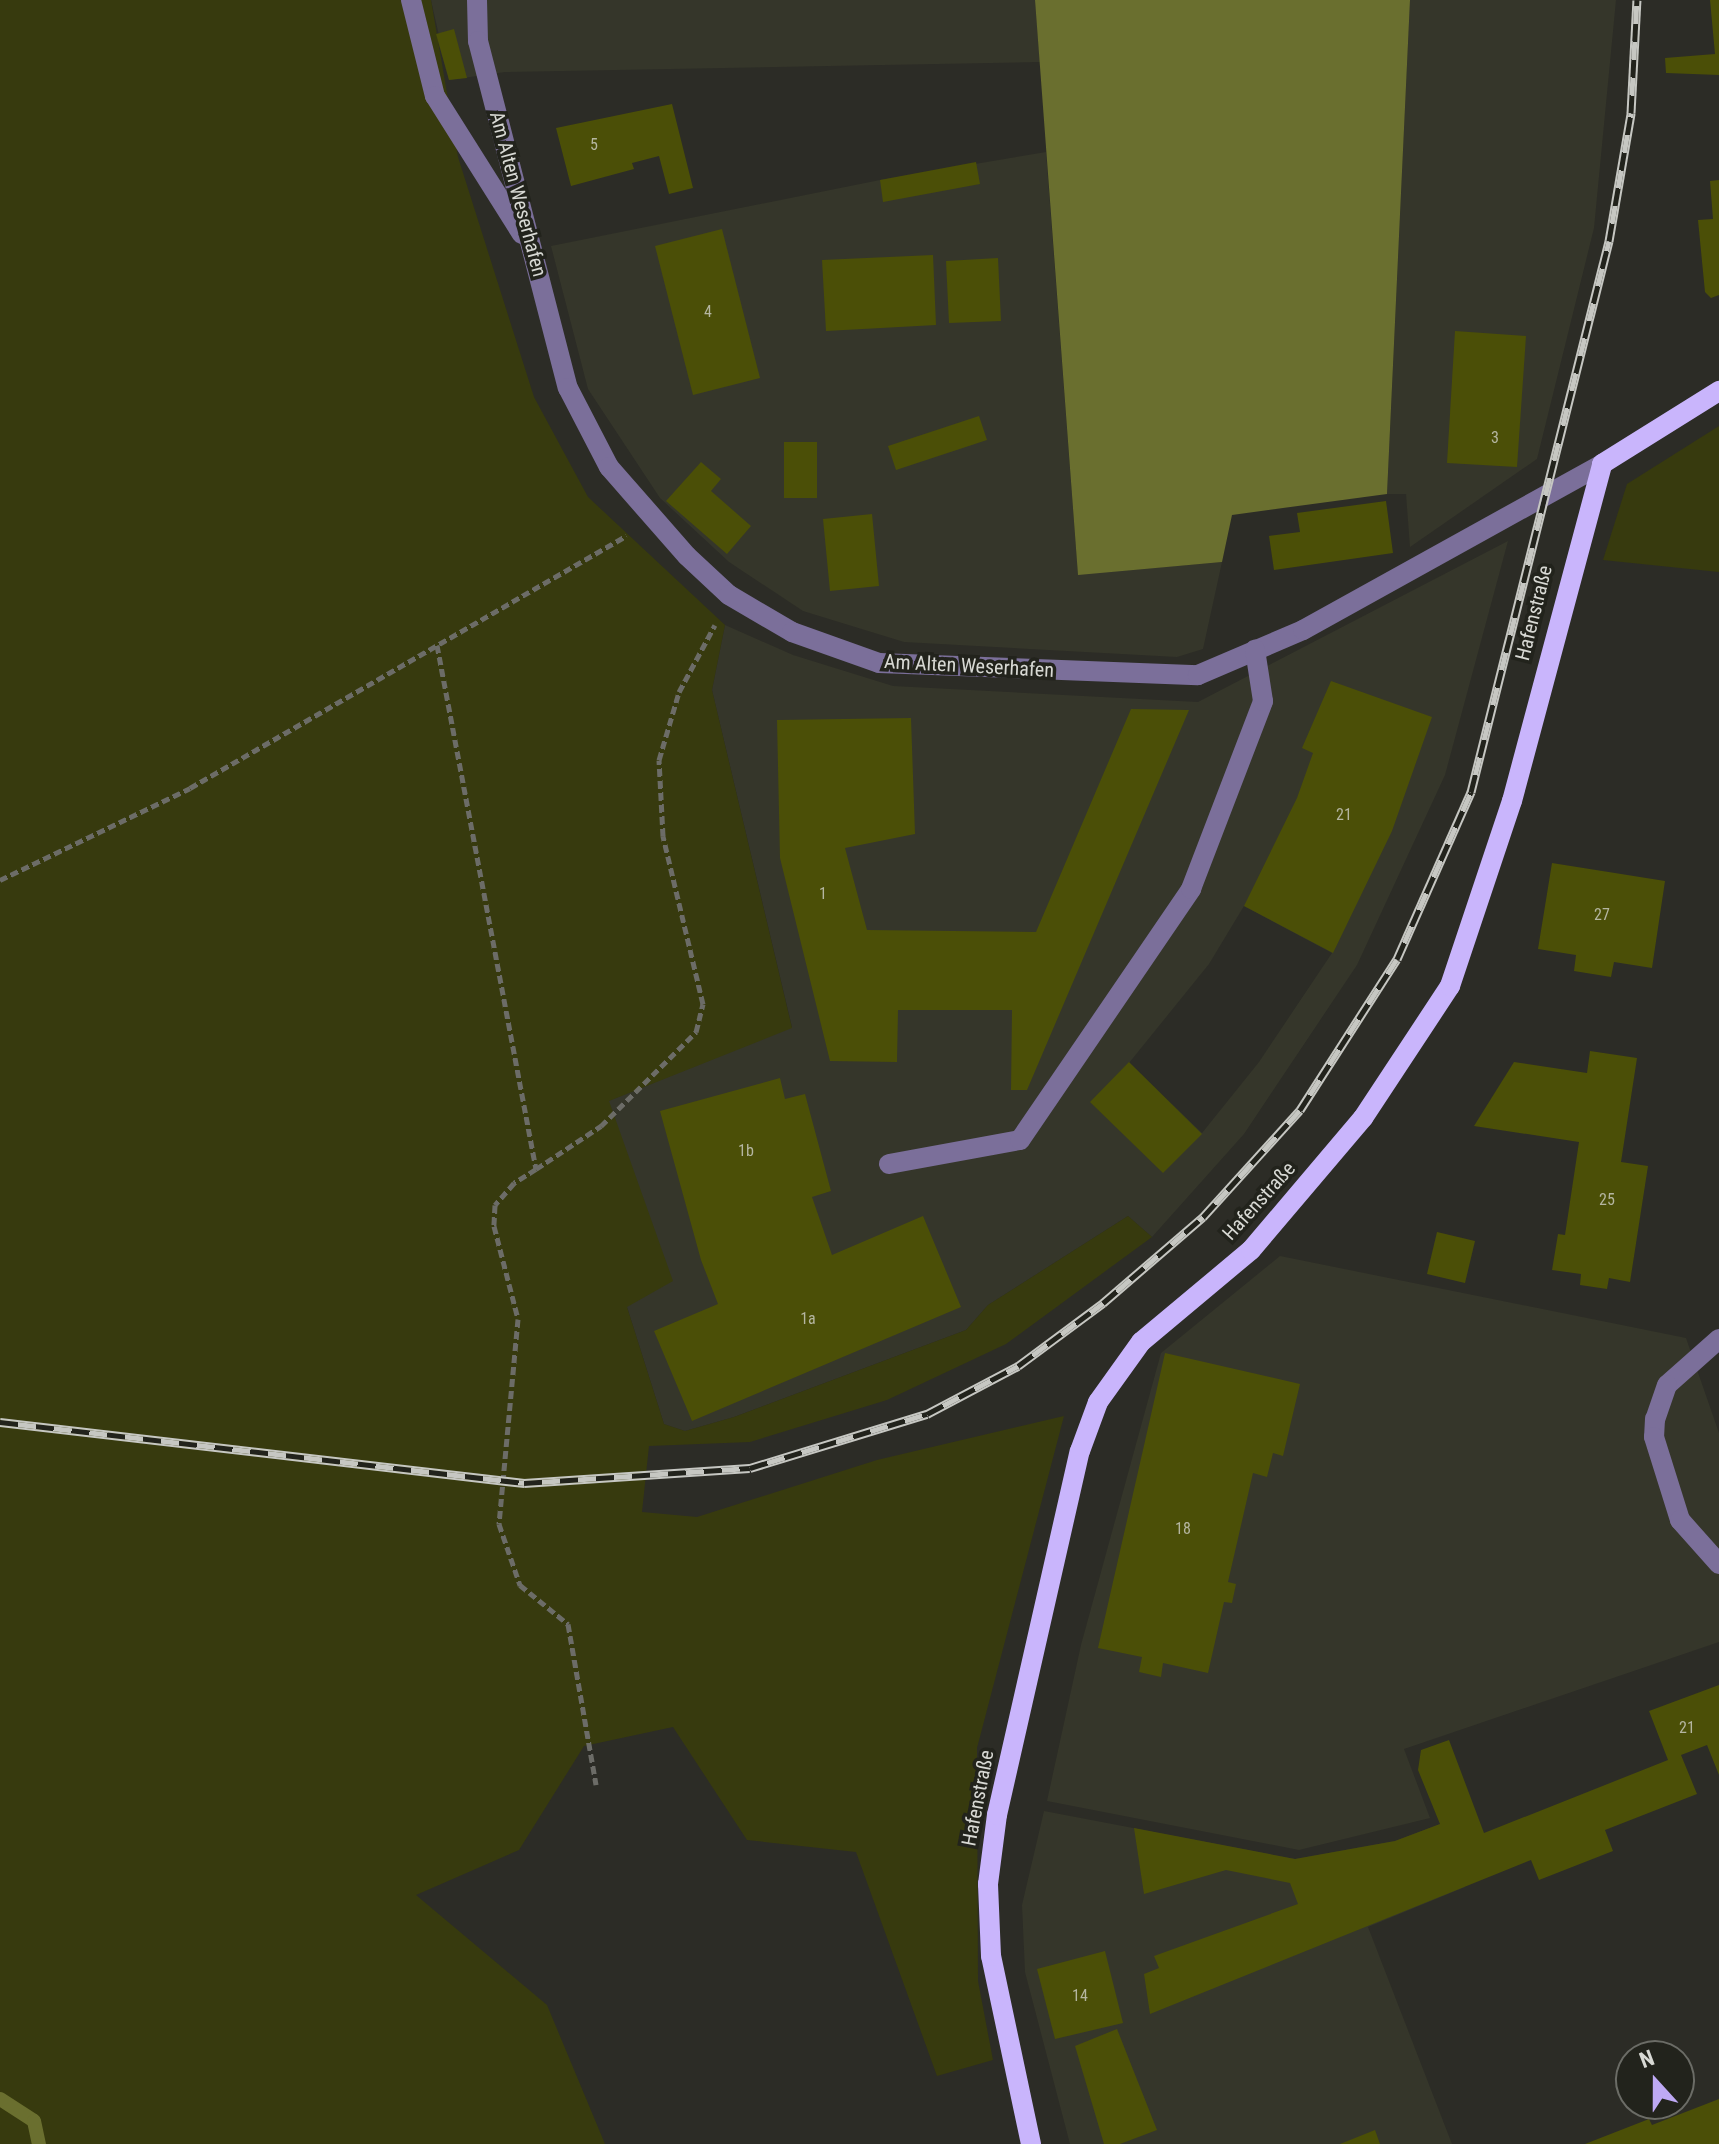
<!DOCTYPE html>
<meta charset="utf-8">
<style>
body{margin:0}
#map{position:relative;width:1719px;height:2144px;overflow:hidden;background:#2c2c26;font-family:"Roboto Condensed",sans-serif}
div>[style]{position:absolute}
.built>*{inset:0;background:#35362a}
.green>*{inset:0;background:#373a0e}
.water>*{inset:0;background:#6a6f2f}
.stream>*{height:14px;margin:-7px;padding:0 7px;transform-origin:7px;border-radius:7px;background:#6a6f2f}
.building>*{inset:0;background:#4b4f07}
.path>*{height:5px;margin-top:-2.5px;transform-origin:0;background:repeating-linear-gradient(90deg,#6c6c67 0 8px,transparent 0 12px)}
.minor>*{height:20px;margin:-10px;padding:0 10px;transform-origin:10px;border-radius:10px;background:#7b6f9a}
.major>*{height:20px;margin:-10px;padding:0 10px;transform-origin:10px;border-radius:10px;background:#c9b5fc}
.rail>*{height:9px;margin-top:-4.5px;transform-origin:0;background:repeating-linear-gradient(90deg,#22231c 0 18px,#c6c7c2 0 36px);box-sizing:border-box;border-block:2px solid #c6c7c2}
span{translate:-50% -50%;white-space:nowrap;text-align:center;line-height:1.15;-webkit-text-stroke:7px #22231c;paint-order:stroke}
.number-label{font-size:16px;color:#b5b6a1}
.number-label span{-webkit-text-stroke-width:0}
.street-label{font-size:20px;color:#d8d9d4}
.north{position:absolute;left:1615px;top:2040px;width:80px;height:80px;box-sizing:border-box;background:#22231c;border:2px solid #6b6c66;border-radius:50%;rotate:339deg;font-size:22px;font-weight:700;line-height:32px;text-align:center;color:#d8d9d4}
.north::after{content:'';display:block;margin:auto;width:28px;height:36px;background:#bea9f4;clip-path:polygon(50% 0,100% 100%,50% 72%,0 100%)}
</style>
<div id="map">
<div class="built">
<div style="clip-path:polygon(431px 0,1035px 0,1040px 62px,505px 72px,449px 80px)"></div>
<div style="clip-path:polygon(1410px 0,1616px 0,1594px 228px,1537px 459px,1410px 547px,1406px 494px,1387px 494px)"></div>
<div style="clip-path:polygon(1046px 152px,1078px 574px,1222px 562px,1203px 649px,1177px 657px,904px 642px,803px 611px,729px 562px,660px 498px,588px 389px,551px 246px,880px 180px)"></div>
<div style="clip-path:polygon(evenodd,1508px 541px,1445px 775px,1357px 965px,1244px 1134px,1152px 1237px,1128px 1216px,988px 1305px,966px 1330px,734px 1417px,685px 1431px,664px 1424px,627px 1307px,622px 1148px,608px 1101px,792px 1027px,712px 690px,725px 625px,793px 655px,893px 686px,1198px 702px,1508px 541px,1244px 906px,1332px 953px,1259px 1062px,1202px 1133px,1129px 1063px,1209px 964px,1244px 906px)"></div>
<div style="clip-path:polygon(1280px 1256px,1686px 1338px,1719px 1433px,1719px 1642px,1404px 1749px,1430px 1818px,1299px 1850px,1047px 1801px,1081px 1645px,1161px 1353px)"></div>
<div style="clip-path:polygon(1044px 1811px,1295px 1859px,1395px 1841px,1440px 1824px,1465px 1887px,1368px 1927px,1452px 2144px,1070px 2144px,1025px 1972px,1022px 1905px)"></div>
</div>
<div class="green">
<div style="clip-path:polygon(0 0,431px 0,458px 157px,534px 397px,588px 497px,725px 625px,712px 690px,792px 1028px,609px 1101px,673px 1281px,627px 1307px,664px 1424px,685px 1431px,734px 1417px,966px 1330px,988px 1305px,1128px 1216px,1152px 1237px,1006px 1344px,887px 1400px,750px 1442px,649px 1446px,642px 1512px,697px 1517px,877px 1460px,1064px 1416px,977px 1748px,978px 1981px,993px 2060px,937px 2076px,856px 1852px,747px 1840px,673px 1727px,584px 1746px,519px 1850px,416px 1895px,547px 2005px,605px 2144px,0 2144px)"></div>
<div style="clip-path:polygon(1719px 426px,1719px 572px,1603px 560px,1627px 484px)"></div>
</div>
<div class="water">
<div style="clip-path:polygon(1035px 0,1410px 0,1387px 494px,1232px 515px,1222px 562px,1078px 575px)"></div>
</div>
<div class="stream">
<div style="left:0;top:2099px;width:40px;rotate:32.9deg"></div>
<div style="left:34px;top:2121px;width:24px;rotate:78deg"></div>
</div>
<div class="building">
<div style="clip-path:polygon(1710px 0,1719px 0,1719px 75px,1666px 73px,1665px 58px,1715px 54px)"></div>
<div style="clip-path:polygon(454px 29px,467px 78px,449px 80px,436px 34px)"></div>
<div style="clip-path:polygon(672px 104px,693px 188px,669px 194px,659px 156px,632px 163px,634px 169px,571px 186px,556px 128px)"></div>
<div style="clip-path:polygon(976px 162px,980px 184px,883px 202px,880px 180px)"></div>
<div style="clip-path:polygon(1719px 180px,1719px 295px,1711px 298px,1705px 292px,1698px 220px,1713px 219px,1710px 181px)"></div>
<div style="clip-path:polygon(722px 229px,760px 378px,693px 395px,655px 246px)"></div>
<div style="clip-path:polygon(933px 255px,936px 325px,826px 331px,822px 260px)"></div>
<div style="clip-path:polygon(998px 258px,1001px 321px,949px 323px,946px 261px)"></div>
<div style="clip-path:polygon(1455px 331px,1526px 336px,1517px 467px,1447px 463px)"></div>
<div style="clip-path:polygon(979px 416px,987px 440px,896px 470px,888px 446px)"></div>
<div style="clip-path:polygon(784px 442px,817px 442px,817px 498px,784px 498px)"></div>
<div style="clip-path:polygon(701px 462px,721px 479px,711px 491px,751px 526px,727px 554px,666px 501px)"></div>
<div style="clip-path:polygon(1386px 501px,1393px 553px,1274px 570px,1269px 536px,1300px 532px,1297px 513px)"></div>
<div style="clip-path:polygon(872px 514px,879px 586px,830px 591px,823px 519px)"></div>
<div style="clip-path:polygon(1331px 681px,1432px 717px,1392px 831px,1333px 953px,1244px 906px,1297px 798px,1313px 753px,1302px 748px)"></div>
<div style="clip-path:polygon(1131px 709px,1189px 710px,1027px 1090px,1011px 1090px,1012px 1010px,898px 1010px,897px 1062px,830px 1061px,780px 858px,777px 720px,911px 718px,915px 834px,845px 848px,867px 930px,1036px 932px)"></div>
<div style="clip-path:polygon(1552px 863px,1665px 881px,1652px 968px,1614px 962px,1611px 977px,1574px 971px,1576px 955px,1538px 949px)"></div>
<div style="clip-path:polygon(1590px 1051px,1637px 1058px,1621px 1162px,1648px 1166px,1630px 1282px,1609px 1278px,1607px 1289px,1580px 1285px,1581px 1274px,1552px 1270px,1558px 1234px,1565px 1235px,1579px 1142px,1474px 1126px,1514px 1062px,1587px 1073px)"></div>
<div style="clip-path:polygon(1129px 1062px,1202px 1134px,1163px 1173px,1090px 1102px)"></div>
<div style="clip-path:polygon(780px 1078px,785px 1099px,805px 1094px,831px 1191px,812px 1197px,832px 1255px,923px 1216px,961px 1307px,692px 1421px,654px 1331px,718px 1304px,701px 1260px,660px 1111px)"></div>
<div style="clip-path:polygon(1437px 1232px,1475px 1241px,1465px 1283px,1427px 1274px)"></div>
<div style="clip-path:polygon(1165px 1353px,1300px 1384px,1283px 1456px,1273px 1453px,1267px 1477px,1253px 1473px,1228px 1582px,1236px 1584px,1232px 1603px,1224px 1602px,1208px 1673px,1163px 1663px,1161px 1677px,1139px 1672px,1142px 1657px,1098px 1648px)"></div>
<div style="clip-path:polygon(1719px 1685px,1719px 1775px,1707px 1745px,1681px 1755px,1697px 1794px,1605px 1830px,1613px 1851px,1539px 1880px,1531px 1860px,1150px 2014px,1144px 1974px,1159px 1968px,1154px 1956px,1298px 1904px,1290px 1883px,1226px 1870px,1144px 1894px,1134px 1828px,1295px 1859px,1395px 1841px,1440px 1824px,1418px 1770px,1421px 1750px,1449px 1740px,1484px 1833px,1668px 1760px,1649px 1711px)"></div>
<div style="clip-path:polygon(1105px 1951px,1123px 2023px,1055px 2039px,1037px 1969px)"></div>
<div style="clip-path:polygon(1117px 2029px,1157px 2130px,1120px 2144px,1104px 2144px,1075px 2046px)"></div>
<div style="clip-path:polygon(1719px 2099px,1719px 2144px,1585px 2144px,1649px 2119px,1652px 2125px)"></div>
<div style="clip-path:polygon(1375px 2130px,1380px 2144px,1340px 2144px)"></div>
</div>
<div class="path">
<div style="left:437px;top:645px;width:533px;rotate:79.3deg"></div>
<div style="left:536px;top:1169px;width:26px;rotate:148deg"></div>
<div style="left:514px;top:1183px;width:29px;rotate:131deg"></div>
<div style="left:495px;top:1205px;width:21px;rotate:93deg"></div>
<div style="left:494px;top:1226px;width:96px;rotate:75.5deg"></div>
<div style="left:518px;top:1319px;width:206px;rotate:95.3deg"></div>
<div style="left:499px;top:1524px;width:65px;rotate:71deg"></div>
<div style="left:520px;top:1585px;width:62px;rotate:39.1deg"></div>
<div style="left:568px;top:1624px;width:163px;rotate:80.1deg"></div>
<div style="left:0;top:880px;width:211px;rotate:-25.8deg"></div>
<div style="left:190px;top:788px;width:504px;rotate:-30.03deg"></div>
<div style="left:536px;top:1169px;width:78px;rotate:-33.5deg"></div>
<div style="left:601px;top:1126px;width:134px;rotate:-44.7deg"></div>
<div style="left:696px;top:1032px;width:29px;rotate:-76deg"></div>
<div style="left:703px;top:1004px;width:173px;rotate:-103.4deg"></div>
<div style="left:663px;top:836px;width:76px;rotate:-93deg"></div>
<div style="left:659px;top:760px;width:71px;rotate:-73.6deg"></div>
<div style="left:679px;top:692px;width:76px;rotate:-61.8deg"></div>
</div>
<div class="minor">
<div style="left:411px;top:0;width:99px;rotate:76deg"></div>
<div style="left:435px;top:96px;width:163px;rotate:57.8deg"></div>
<div style="left:477px;top:0;width:41px;rotate:88.6deg"></div>
<div style="left:478px;top:41px;width:358px;rotate:75.5deg"></div>
<div style="left:568px;top:388px;width:89px;rotate:62.6deg"></div>
<div style="left:609px;top:467px;width:118px;rotate:48.8deg"></div>
<div style="left:687px;top:556px;width:57px;rotate:42.9deg"></div>
<div style="left:729px;top:595px;width:73px;rotate:30.4deg"></div>
<div style="left:792px;top:632px;width:92px;rotate:19.6deg"></div>
<div style="left:879px;top:663px;width:319px;rotate:2.2deg"></div>
<div style="left:1198px;top:675px;width:114px;rotate:-23.2deg"></div>
<div style="left:1303px;top:630px;width:342px;rotate:-29deg"></div>
<div style="left:889px;top:1164px;width:133px;rotate:-10.4deg"></div>
<div style="left:1020px;top:1140px;width:304px;rotate:-55.7deg"></div>
<div style="left:1191px;top:889px;width:201px;rotate:-69deg"></div>
<div style="left:1263px;top:701px;width:52px;rotate:-98.9deg"></div>
<div style="left:1719px;top:1339px;width:69px;rotate:138.5deg"></div>
<div style="left:1667px;top:1385px;width:36px;rotate:109deg"></div>
<div style="left:1655px;top:1419px;width:18px;rotate:93deg"></div>
<div style="left:1654px;top:1437px;width:87px;rotate:72.6deg"></div>
<div style="left:1680px;top:1520px;width:59px;rotate:48.4deg"></div>
</div>
<div class="major">
<div style="left:1031px;top:2144px;width:192px;rotate:-102deg"></div>
<div style="left:991px;top:1956px;width:72px;rotate:-92.4deg"></div>
<div style="left:988px;top:1884px;width:70px;rotate:-82.6deg"></div>
<div style="left:997px;top:1815px;width:373px;rotate:-77.2deg"></div>
<div style="left:1080px;top:1451px;width:52px;rotate:-69.8deg"></div>
<div style="left:1098px;top:1402px;width:74px;rotate:-54.4deg"></div>
<div style="left:1141px;top:1342px;width:143px;rotate:-39.9deg"></div>
<div style="left:1251px;top:1250px;width:173px;rotate:-49.7deg"></div>
<div style="left:1363px;top:1118px;width:158px;rotate:-56.6deg"></div>
<div style="left:1450px;top:986px;width:195px;rotate:-71.5deg"></div>
<div style="left:1512px;top:801px;width:349px;rotate:-75deg"></div>
<div style="left:1602px;top:464px;width:138px;rotate:-32deg"></div>
</div>
<div class="rail">
<div style="left:0;top:1422px;width:528px;rotate:6.64deg"></div>
<div style="left:524px;top:1483px;width:226px;rotate:-3.8deg"></div>
<div style="left:750px;top:1468px;width:185px;rotate:-17deg"></div>
<div style="left:927px;top:1414px;width:103px;rotate:-27.8deg"></div>
<div style="left:1018px;top:1366px;width:106px;rotate:-36.5deg"></div>
<div style="left:1103px;top:1303px;width:132px;rotate:-40.7deg"></div>
<div style="left:1203px;top:1217px;width:144px;rotate:-47.8deg"></div>
<div style="left:1300px;top:1110px;width:179px;rotate:-57.3deg"></div>
<div style="left:1397px;top:959px;width:183px;rotate:-66.1deg"></div>
<div style="left:1471px;top:792px;width:568px;rotate:-75.94deg"></div>
<div style="left:1609px;top:241px;width:130px;rotate:-80.2deg"></div>
<div style="left:1631px;top:113px;width:113px;rotate:-87deg"></div>
</div>
<div class="number-label">
<span style="left:594px;top:145px">5</span>
<span style="left:708px;top:312px">4</span>
<span style="left:1495px;top:438px">3</span>
<span style="left:1344px;top:815px">21</span>
<span style="left:823px;top:894px">1</span>
<span style="left:1602px;top:915px">27</span>
<span style="left:746px;top:1151px">1b</span>
<span style="left:1607px;top:1200px">25</span>
<span style="left:808px;top:1319px">1a</span>
<span style="left:1183px;top:1529px">18</span>
<span style="left:1687px;top:1728px">21</span>
<span style="left:1080px;top:1996px">14</span>
</div>
<div class="street-label">
<span style="left:518px;top:194px;rotate:75deg">Am Alten Weserhafen</span>
<span style="left:1534px;top:613px;rotate:-76deg">Hafenstraße</span>
<span style="left:969px;top:666px;rotate:3deg">Am Alten Weserhafen</span>
<span style="left:1259px;top:1201px;rotate:-48deg">Hafenstraße</span>
<span style="left:978px;top:1798px;rotate:-79deg">Hafenstraße</span>
</div>
<div class="north">N</div>
</div>
